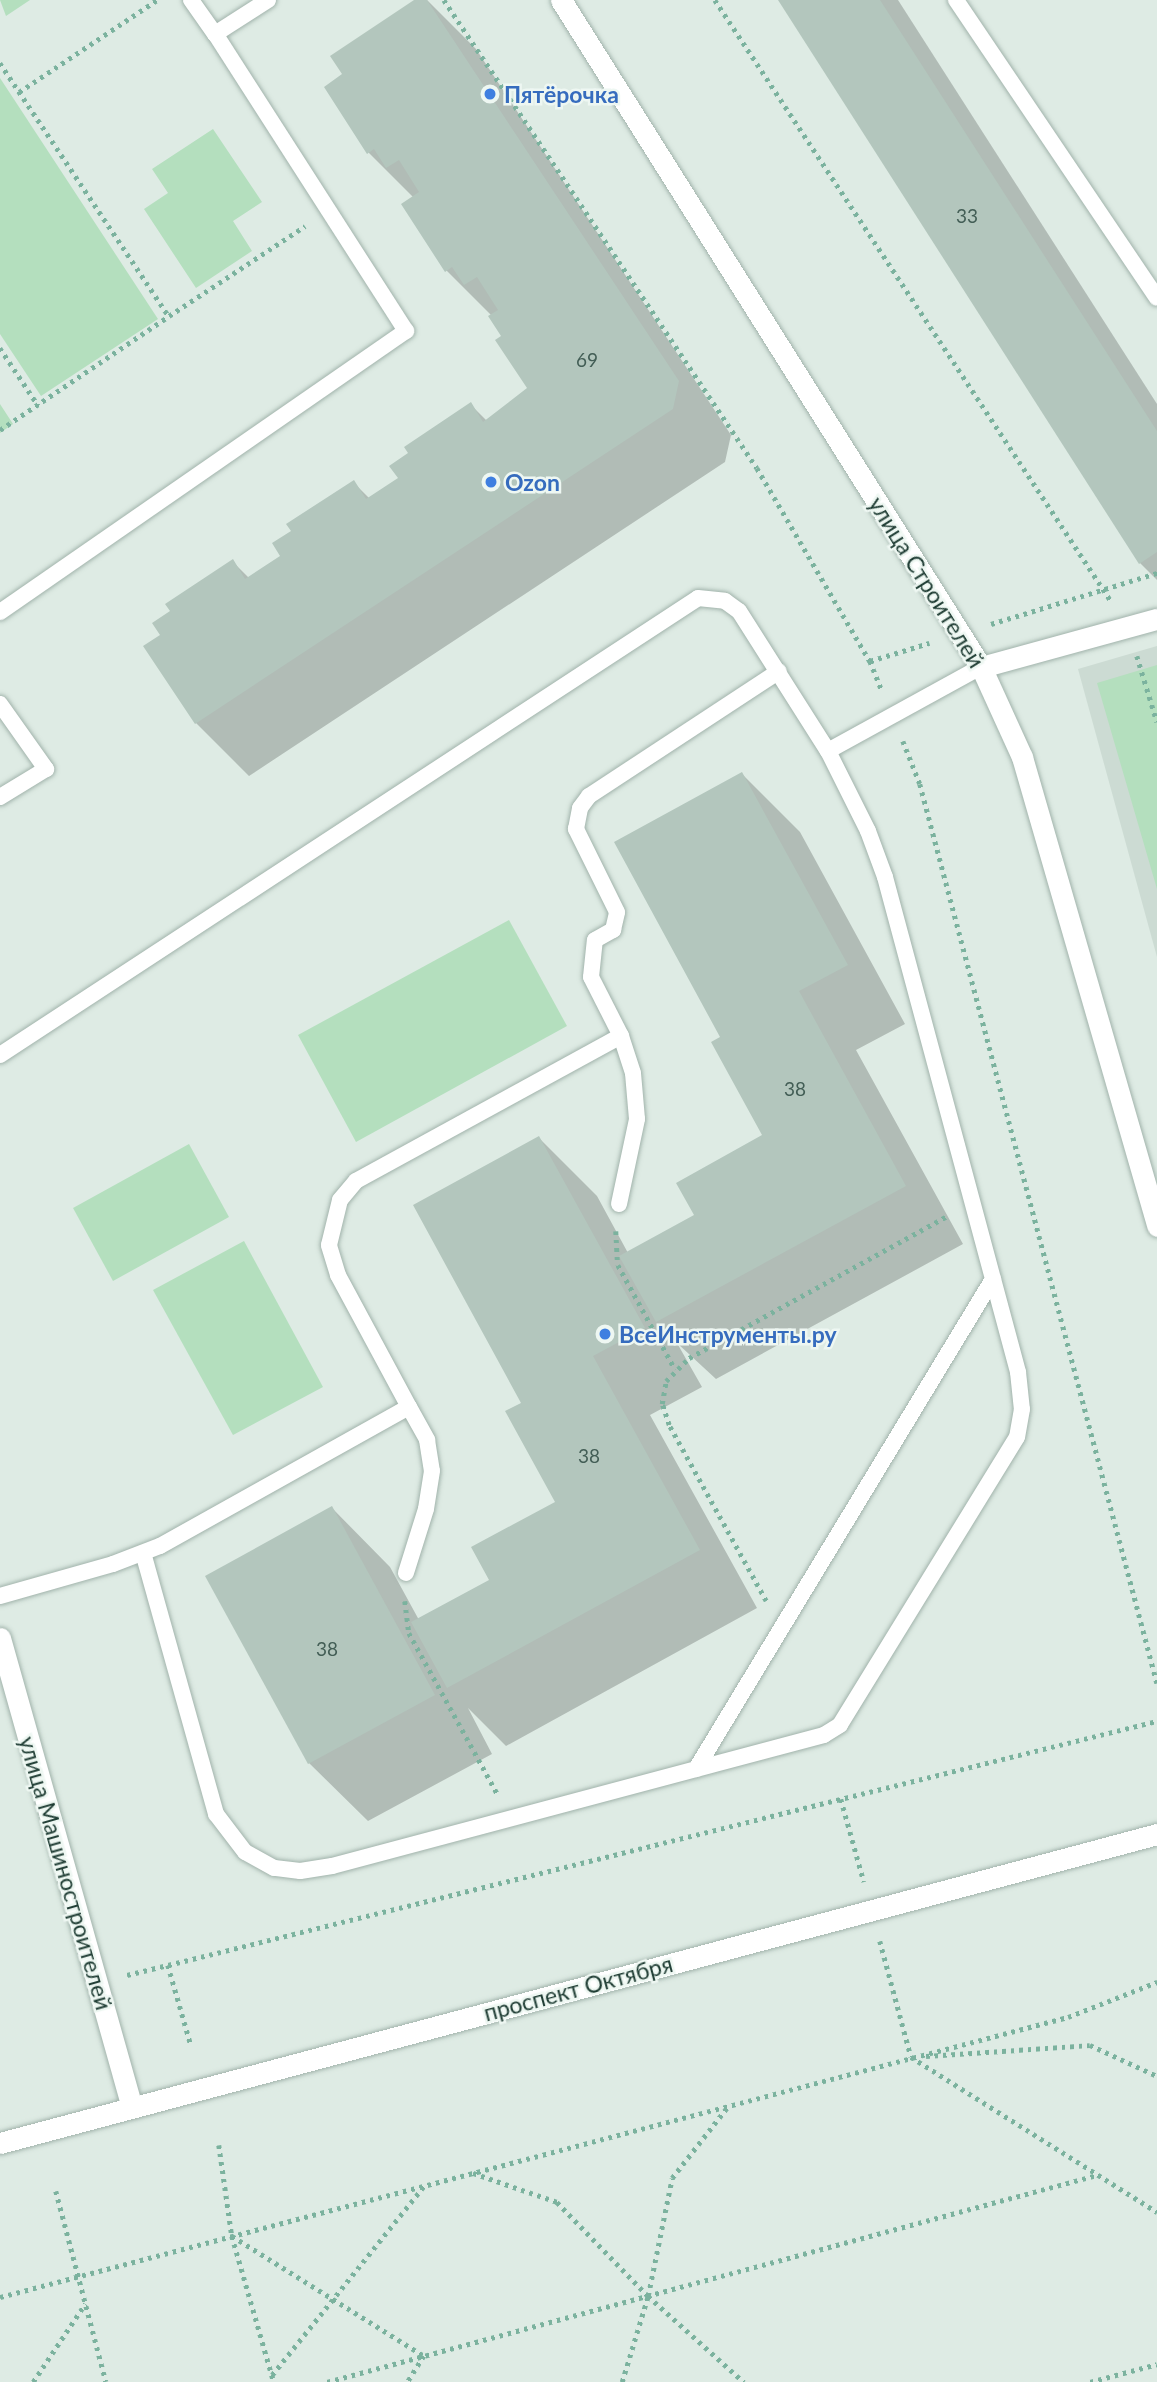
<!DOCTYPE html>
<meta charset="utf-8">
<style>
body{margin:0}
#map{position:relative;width:1157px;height:2382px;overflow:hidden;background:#deebe4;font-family:Lato,sans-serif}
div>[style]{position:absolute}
.built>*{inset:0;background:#ccdbd3}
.green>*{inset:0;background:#b4dfbe}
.shadow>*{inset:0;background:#0003}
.building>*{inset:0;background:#b3c6bd}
.path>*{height:4.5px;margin-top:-2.25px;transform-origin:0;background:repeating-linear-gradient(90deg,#7bb29e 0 3.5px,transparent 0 8.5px)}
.roads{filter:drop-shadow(0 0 2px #a1b3ab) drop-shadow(0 0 2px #a1b3ab)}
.lane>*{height:16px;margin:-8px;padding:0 8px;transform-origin:8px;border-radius:8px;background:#fff}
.street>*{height:21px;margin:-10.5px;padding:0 10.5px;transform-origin:10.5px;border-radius:10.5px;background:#fff}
.secondary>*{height:21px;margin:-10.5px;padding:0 10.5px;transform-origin:10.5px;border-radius:10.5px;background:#fff}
.dots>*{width:19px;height:19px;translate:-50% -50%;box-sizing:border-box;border:4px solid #eef7f2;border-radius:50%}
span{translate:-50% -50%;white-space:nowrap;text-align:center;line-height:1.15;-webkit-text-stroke:5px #eef7f2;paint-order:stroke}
.number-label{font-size:19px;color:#435e56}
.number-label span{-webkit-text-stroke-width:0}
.shop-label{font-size:23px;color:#366cbe;font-weight:700}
.left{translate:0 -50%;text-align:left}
.street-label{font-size:23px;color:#1e3c33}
</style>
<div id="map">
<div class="built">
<div style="clip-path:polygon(1157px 646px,1157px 957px,1078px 669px)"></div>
</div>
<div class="green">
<div style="clip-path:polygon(0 0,30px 0,6px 16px)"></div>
<div style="clip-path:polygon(0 78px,158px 319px,41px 396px,0 334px)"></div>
<div style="clip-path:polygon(213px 129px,262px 202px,233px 221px,252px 251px,196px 288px,144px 209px,168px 193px,152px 169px)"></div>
<div style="clip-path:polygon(0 404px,13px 424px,0 433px)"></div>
<div style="clip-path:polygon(1157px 665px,1157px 889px,1097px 683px)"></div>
<div style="clip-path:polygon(509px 920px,567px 1026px,356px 1142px,298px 1035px)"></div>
<div style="clip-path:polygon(189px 1144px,229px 1217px,113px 1281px,73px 1208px)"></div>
<div style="clip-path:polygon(244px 1241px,323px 1387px,233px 1435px,153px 1290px)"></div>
</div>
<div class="shadow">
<div style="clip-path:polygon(417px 0,427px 0,476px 49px,731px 435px,725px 462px,249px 776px,196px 723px,146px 647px,162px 636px,233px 562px,249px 578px,282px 556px,293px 532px,353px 482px,370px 499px,400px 479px,471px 405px,487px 421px,530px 388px,492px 316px,446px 270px,414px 198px,369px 153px,345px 75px)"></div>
<div style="clip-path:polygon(780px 0,898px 0,1157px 404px,1157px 580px,1140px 563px)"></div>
<div style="clip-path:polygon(742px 774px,800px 832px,905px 1024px,856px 1050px,963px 1244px,716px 1379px,677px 1343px,702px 1387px,650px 1415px,757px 1608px,506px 1746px,468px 1708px,492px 1754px,368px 1821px,309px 1763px,332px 1508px,390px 1567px,419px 1620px,491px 1581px,557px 1502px,523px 1403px,539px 1138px,597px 1196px,628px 1253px,696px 1216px,764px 1136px,723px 1038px)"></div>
</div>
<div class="building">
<div style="clip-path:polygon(414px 0,427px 0,679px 381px,673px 409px,195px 724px,143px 646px,160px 635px,152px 623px,170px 611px,165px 604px,233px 559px,245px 579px,280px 556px,272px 543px,291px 531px,286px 524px,354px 480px,366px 499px,398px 478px,389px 466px,408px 453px,404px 447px,471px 402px,483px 422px,527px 388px,495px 340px,501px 336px,488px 316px,498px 310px,477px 277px,464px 285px,452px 267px,445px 272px,401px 204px,419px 192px,399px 160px,386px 168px,374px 149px,367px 154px,324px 87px,342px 74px,330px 56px)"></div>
<div style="clip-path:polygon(778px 0,880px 0,1157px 431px,1157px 552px,1139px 564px)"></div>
<div style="clip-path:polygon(742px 772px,848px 965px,799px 991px,906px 1186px,656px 1322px,619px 1256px,694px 1215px,676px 1183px,762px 1135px,711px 1042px,720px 1037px,614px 842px)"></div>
<div style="clip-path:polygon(539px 1136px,645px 1328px,593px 1356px,700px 1550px,447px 1688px,411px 1622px,489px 1580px,471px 1547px,555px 1502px,505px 1411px,521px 1403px,413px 1205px)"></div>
<div style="clip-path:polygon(332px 1506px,435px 1695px,308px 1764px,205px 1576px)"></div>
</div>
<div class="path">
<div style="left:444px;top:0;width:563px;rotate:56.23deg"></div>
<div style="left:757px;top:468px;width:224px;rotate:59.7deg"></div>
<div style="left:870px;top:661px;width:32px;rotate:68deg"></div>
<div style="left:715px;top:0;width:720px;rotate:56.62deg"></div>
<div style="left:0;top:63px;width:304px;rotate:56.3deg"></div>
<div style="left:169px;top:316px;width:163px;rotate:-33.5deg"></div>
<div style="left:19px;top:92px;width:166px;rotate:-33.7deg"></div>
<div style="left:0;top:348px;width:69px;rotate:56.3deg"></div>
<div style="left:0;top:430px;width:204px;rotate:-34deg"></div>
<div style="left:991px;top:624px;width:174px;rotate:-17.1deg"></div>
<div style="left:1137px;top:656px;width:69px;rotate:73.1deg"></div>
<div style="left:870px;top:661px;width:62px;rotate:-17deg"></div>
<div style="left:903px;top:741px;width:46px;rotate:68.4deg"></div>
<div style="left:920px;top:784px;width:930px;rotate:75.23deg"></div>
<div style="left:616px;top:1231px;width:34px;rotate:87deg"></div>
<div style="left:618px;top:1265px;width:119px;rotate:61.3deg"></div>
<div style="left:405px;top:1601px;width:32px;rotate:83deg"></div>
<div style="left:409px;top:1633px;width:183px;rotate:61.2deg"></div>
<div style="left:766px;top:1601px;width:201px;rotate:-118.9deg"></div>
<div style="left:669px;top:1425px;width:22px;rotate:-108deg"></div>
<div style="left:662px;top:1404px;width:23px;rotate:-80deg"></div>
<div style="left:666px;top:1381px;width:33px;rotate:-45deg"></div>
<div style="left:689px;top:1358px;width:293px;rotate:-28.8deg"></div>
<div style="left:841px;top:1799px;width:86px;rotate:74.5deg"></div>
<div style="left:880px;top:1941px;width:120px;rotate:75deg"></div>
<div style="left:911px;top:2057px;width:291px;rotate:32.2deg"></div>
<div style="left:168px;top:1965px;width:1019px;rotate:-13.86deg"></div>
<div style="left:127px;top:1975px;width:42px;rotate:-13.7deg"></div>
<div style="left:168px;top:1965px;width:83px;rotate:74deg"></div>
<div style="left:926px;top:2056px;width:164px;rotate:-3.8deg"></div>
<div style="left:1090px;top:2045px;width:74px;rotate:24.8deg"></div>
<div style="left:219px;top:2145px;width:92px;rotate:81.9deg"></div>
<div style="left:232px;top:2236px;width:152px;rotate:74deg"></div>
<div style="left:473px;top:2173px;width:89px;rotate:19deg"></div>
<div style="left:557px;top:2202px;width:131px;rotate:45.9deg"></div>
<div style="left:648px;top:2296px;width:129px;rotate:41.9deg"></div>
<div style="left:56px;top:2191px;width:197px;rotate:75.3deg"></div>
<div style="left:232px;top:2236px;width:226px;rotate:32deg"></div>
<div style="left:424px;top:2356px;width:31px;rotate:122deg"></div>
<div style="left:0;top:2297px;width:1104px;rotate:-14.69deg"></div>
<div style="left:1068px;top:2017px;width:96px;rotate:-21.5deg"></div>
<div style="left:272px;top:2375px;width:244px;rotate:-51.2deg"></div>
<div style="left:33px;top:2382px;width:94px;rotate:-56.3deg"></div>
<div style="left:327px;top:2382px;width:797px;rotate:-15.05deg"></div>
<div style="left:622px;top:2382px;width:90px;rotate:-73.2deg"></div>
<div style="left:648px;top:2296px;width:120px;rotate:-78.5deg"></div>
<div style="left:672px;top:2178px;width:93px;rotate:-52deg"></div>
<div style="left:1090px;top:2382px;width:69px;rotate:-15deg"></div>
</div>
<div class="roads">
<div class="lane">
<div style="left:191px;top:0;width:42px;rotate:54.8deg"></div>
<div style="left:215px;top:34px;width:63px;rotate:-32.7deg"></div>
<div style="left:956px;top:0;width:359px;rotate:56deg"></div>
<div style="left:0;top:612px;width:494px;rotate:-34.7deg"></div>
<div style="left:406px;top:331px;width:353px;rotate:-122.7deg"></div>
<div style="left:0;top:704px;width:80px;rotate:54.7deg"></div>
<div style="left:46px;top:769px;width:54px;rotate:148.7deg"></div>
<div style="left:828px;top:751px;width:175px;rotate:-28.8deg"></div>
<div style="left:0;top:1055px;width:834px;rotate:-33.21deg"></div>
<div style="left:698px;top:598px;width:27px;rotate:6deg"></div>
<div style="left:725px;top:601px;width:17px;rotate:36deg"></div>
<div style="left:739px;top:611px;width:166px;rotate:57.6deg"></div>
<div style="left:828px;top:751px;width:89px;rotate:63.4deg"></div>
<div style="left:868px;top:831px;width:49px;rotate:69.7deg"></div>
<div style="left:885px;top:877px;width:513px;rotate:74.96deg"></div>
<div style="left:1018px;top:1372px;width:37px;rotate:84deg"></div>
<div style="left:1022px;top:1409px;width:28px;rotate:100deg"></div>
<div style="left:1017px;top:1437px;width:338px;rotate:121.6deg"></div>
<div style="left:840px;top:1725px;width:19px;rotate:148deg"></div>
<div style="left:824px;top:1735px;width:509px;rotate:165.09deg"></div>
<div style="left:332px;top:1866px;width:32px;rotate:171deg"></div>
<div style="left:300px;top:1871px;width:26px;rotate:-173deg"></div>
<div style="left:274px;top:1868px;width:33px;rotate:-151deg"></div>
<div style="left:245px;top:1852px;width:48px;rotate:-127.3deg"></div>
<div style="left:216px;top:1814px;width:271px;rotate:-105.6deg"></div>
<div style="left:619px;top:1204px;width:87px;rotate:-78deg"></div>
<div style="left:637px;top:1119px;width:46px;rotate:-95deg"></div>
<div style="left:633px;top:1073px;width:39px;rotate:-108deg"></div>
<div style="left:409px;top:1407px;width:150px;rotate:-118.3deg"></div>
<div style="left:338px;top:1275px;width:31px;rotate:-107deg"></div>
<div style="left:329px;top:1245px;width:46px;rotate:-76.3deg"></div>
<div style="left:340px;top:1200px;width:25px;rotate:-50deg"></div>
<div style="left:356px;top:1181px;width:302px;rotate:-28.7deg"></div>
<div style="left:621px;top:1036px;width:66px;rotate:-117deg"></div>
<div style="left:591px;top:977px;width:37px;rotate:-84deg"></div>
<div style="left:595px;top:940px;width:21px;rotate:-29deg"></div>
<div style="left:613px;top:930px;width:18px;rotate:-77deg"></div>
<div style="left:617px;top:912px;width:93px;rotate:-116.3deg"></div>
<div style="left:576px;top:829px;width:21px;rotate:-79deg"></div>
<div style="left:580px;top:808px;width:15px;rotate:-53deg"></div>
<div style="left:589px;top:796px;width:227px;rotate:-33.3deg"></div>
<div style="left:0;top:1596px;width:117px;rotate:-15.8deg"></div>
<div style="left:113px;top:1564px;width:50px;rotate:-21deg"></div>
<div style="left:160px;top:1546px;width:285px;rotate:-29.2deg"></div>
<div style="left:409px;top:1407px;width:38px;rotate:61deg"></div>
<div style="left:427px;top:1440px;width:31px;rotate:81deg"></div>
<div style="left:432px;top:1471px;width:38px;rotate:99deg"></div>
<div style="left:426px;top:1509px;width:67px;rotate:107.4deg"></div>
<div style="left:696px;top:1769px;width:573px;rotate:-58.78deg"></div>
</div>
<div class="street">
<div style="left:0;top:1638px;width:487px;rotate:74.3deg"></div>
<div style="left:0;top:2143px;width:1198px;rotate:-14.95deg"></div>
</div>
<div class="secondary">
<div style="left:561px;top:0;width:788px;rotate:57.8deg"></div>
<div style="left:981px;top:667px;width:99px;rotate:65.5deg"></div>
<div style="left:1022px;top:757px;width:488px;rotate:73.9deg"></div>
<div style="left:981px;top:667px;width:182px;rotate:-15.3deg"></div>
</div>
</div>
<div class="dots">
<div style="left:490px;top:94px;background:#3f7fe0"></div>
<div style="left:491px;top:482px;background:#3f7fe0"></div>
<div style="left:605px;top:1334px;background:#3f7fe0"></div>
</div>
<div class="number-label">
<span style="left:967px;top:216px">33</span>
<span style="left:587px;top:360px">69</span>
<span style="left:795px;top:1089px">38</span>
<span style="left:589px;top:1456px">38</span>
<span style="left:327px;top:1649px">38</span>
</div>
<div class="shop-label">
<span class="left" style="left:504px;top:94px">Пятёрочка</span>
<span class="left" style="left:505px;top:482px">Ozon</span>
<span class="left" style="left:619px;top:1334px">ВсеИнструменты.ру</span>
</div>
<div class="street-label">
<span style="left:927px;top:582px;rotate:58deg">улица Строителей</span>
<span style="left:66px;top:1873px;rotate:74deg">улица Машиностроителей</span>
<span style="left:578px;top:1988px;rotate:-15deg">проспект Октября</span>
</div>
</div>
